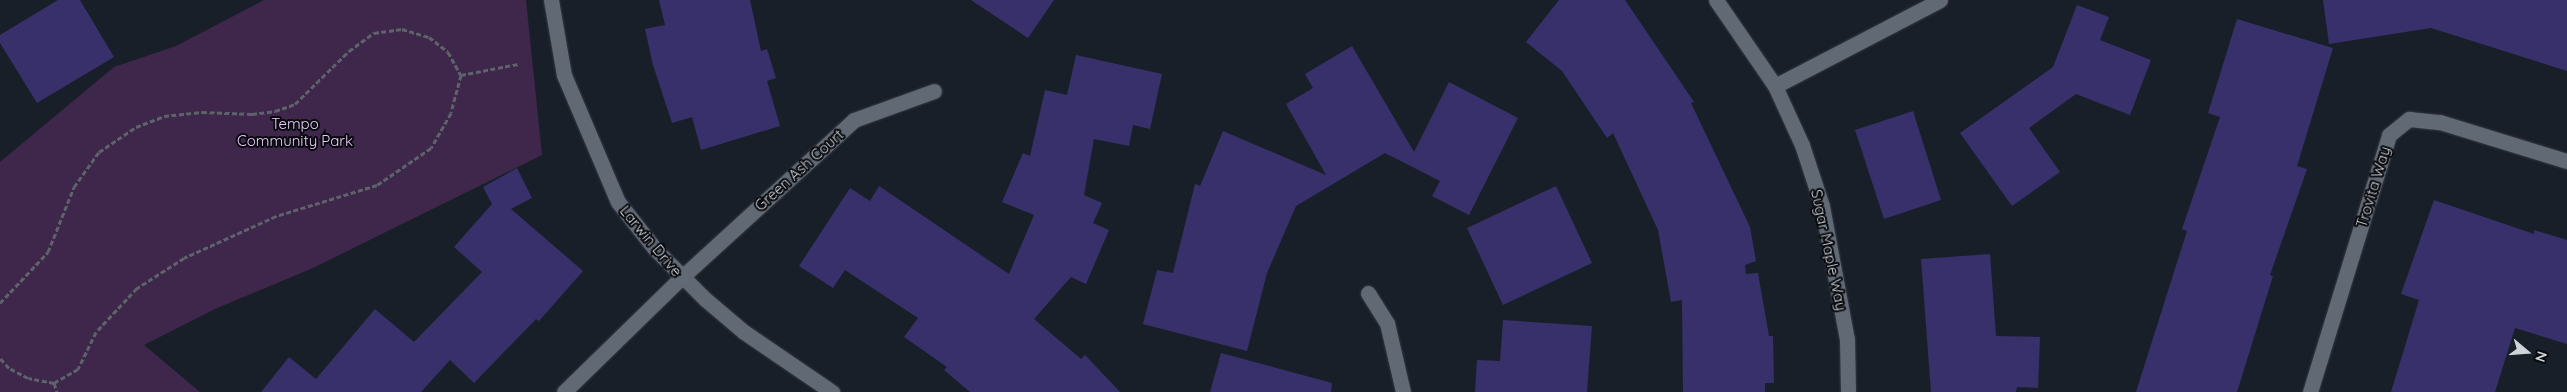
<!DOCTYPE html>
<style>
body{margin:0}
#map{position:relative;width:2567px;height:392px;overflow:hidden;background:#191f29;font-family:Quicksand,sans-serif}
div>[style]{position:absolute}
.green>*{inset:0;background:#3f264b}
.building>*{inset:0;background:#38306a}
.path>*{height:3px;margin-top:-1.5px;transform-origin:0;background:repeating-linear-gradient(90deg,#5d626b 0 5px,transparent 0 7.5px)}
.roads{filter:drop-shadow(0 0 1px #353941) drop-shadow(0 0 1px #353941)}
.street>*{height:15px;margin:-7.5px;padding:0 7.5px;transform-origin:7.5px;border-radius:7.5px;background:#616975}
.secondary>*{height:15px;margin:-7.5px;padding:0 7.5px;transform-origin:7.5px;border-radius:7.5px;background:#616975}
span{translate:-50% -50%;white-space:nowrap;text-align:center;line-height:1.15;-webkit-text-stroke:4px #07090d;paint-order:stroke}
.park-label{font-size:15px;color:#eccbfd}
.street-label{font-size:15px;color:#cfd3da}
.north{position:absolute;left:2502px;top:327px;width:50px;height:50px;-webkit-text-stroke:4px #07090d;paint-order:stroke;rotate:108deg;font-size:14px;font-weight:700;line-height:20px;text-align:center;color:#cfd3da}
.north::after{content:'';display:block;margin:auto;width:18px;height:22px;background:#cfd3da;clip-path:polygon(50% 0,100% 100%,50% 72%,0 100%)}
</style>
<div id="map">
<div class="green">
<div style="clip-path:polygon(264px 0,526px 0,542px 155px,313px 268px,215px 309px,144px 345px,200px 392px,0 392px,0 162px,114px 67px,176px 46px)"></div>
</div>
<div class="building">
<div style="clip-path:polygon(58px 0,80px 0,114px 57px,37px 103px,0 43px,0 35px)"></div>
<div style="clip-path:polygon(659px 0,750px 0,761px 51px,767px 49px,776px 78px,767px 81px,780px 126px,701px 150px,692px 117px,672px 123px,653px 65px,645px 29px,665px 25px)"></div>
<div style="clip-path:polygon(971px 0,1054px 0,1028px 38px)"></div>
<div style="clip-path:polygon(1559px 0,1625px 0,1694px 102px,1691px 103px,1750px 227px,1756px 261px,1745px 265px,1746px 274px,1758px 273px,1769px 336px,1773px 336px,1774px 383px,1765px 383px,1765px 392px,1683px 392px,1682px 300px,1671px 302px,1658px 230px,1613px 133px,1607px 138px,1562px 71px,1526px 42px)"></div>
<div style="clip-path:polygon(2323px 0,2567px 0,2567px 71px,2431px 28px,2329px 44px)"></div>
<div style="clip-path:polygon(2077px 5px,2109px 17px,2100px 40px,2151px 60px,2130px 115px,2076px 94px,2029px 128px,2060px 172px,2012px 206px,1960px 133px,2053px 67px)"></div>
<div style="clip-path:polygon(2237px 19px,2333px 48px,2297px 166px,2307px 169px,2270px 275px,2273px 276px,2237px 392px,2136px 392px,2187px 231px,2182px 229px,2220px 117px,2208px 113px)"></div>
<div style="clip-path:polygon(1352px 46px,1414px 152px,1449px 82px,1518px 118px,1469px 215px,1432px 196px,1440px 181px,1385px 153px,1296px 206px,1267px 273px,1247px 351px,1143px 324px,1157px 270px,1173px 273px,1195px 184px,1200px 186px,1223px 131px,1326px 175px,1286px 104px,1313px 88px,1305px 74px)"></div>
<div style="clip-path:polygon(1076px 55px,1162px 74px,1150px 129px,1133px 125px,1129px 146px,1094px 139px,1084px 195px,1102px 203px,1093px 223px,1109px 230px,1086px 284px,1071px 277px,1034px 319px,1081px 359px,1085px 355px,1120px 392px,970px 392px,944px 370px,947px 367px,904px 337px,918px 318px,845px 270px,833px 288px,799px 266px,850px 188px,870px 201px,879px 186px,1009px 274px,1034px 215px,1002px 202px,1023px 153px,1030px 156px,1045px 90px,1067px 95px)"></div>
<div style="clip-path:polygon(1913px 111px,1941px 200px,1884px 219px,1855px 130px)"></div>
<div style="clip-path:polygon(517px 168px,532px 198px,511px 209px,583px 271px,539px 321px,536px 319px,474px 383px,450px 360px,421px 392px,261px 392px,289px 357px,316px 379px,375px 309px,414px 342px,482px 272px,454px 247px,492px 204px,483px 187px)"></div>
<div style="clip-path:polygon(1556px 186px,1592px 263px,1503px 305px,1467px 228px)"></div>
<div style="clip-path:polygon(2434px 200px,2534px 234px,2534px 230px,2567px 240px,2567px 344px,2515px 328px,2495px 392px,2391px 392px,2419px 300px,2401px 294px)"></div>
<div style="clip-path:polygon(1990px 254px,1996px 336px,2040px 337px,2038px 388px,2017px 387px,2016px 392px,1931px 392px,1921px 259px)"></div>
<div style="clip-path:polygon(1503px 320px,1592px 326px,1587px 392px,1475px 392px,1477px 360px,1500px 361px)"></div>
<div style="clip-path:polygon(1221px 353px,1332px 383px,1331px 392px,1210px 392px)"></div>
</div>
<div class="path">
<div style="left:461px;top:75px;width:58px;rotate:-10.9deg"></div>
<div style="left:0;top:303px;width:70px;rotate:-46.7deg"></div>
<div style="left:48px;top:252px;width:70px;rotate:-68.2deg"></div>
<div style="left:74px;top:187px;width:43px;rotate:-54.5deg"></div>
<div style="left:99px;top:152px;width:45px;rotate:-34deg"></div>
<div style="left:136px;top:127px;width:30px;rotate:-21deg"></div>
<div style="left:164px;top:116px;width:38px;rotate:-6deg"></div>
<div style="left:202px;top:112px;width:50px;rotate:2.3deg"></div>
<div style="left:252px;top:114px;width:23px;rotate:-7deg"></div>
<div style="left:275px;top:111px;width:21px;rotate:-19deg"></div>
<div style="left:295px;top:104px;width:76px;rotate:-44.5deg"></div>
<div style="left:349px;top:51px;width:31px;rotate:-36deg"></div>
<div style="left:374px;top:33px;width:28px;rotate:-8deg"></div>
<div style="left:402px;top:29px;width:28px;rotate:17deg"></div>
<div style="left:429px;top:37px;width:24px;rotate:38deg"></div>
<div style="left:448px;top:52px;width:26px;rotate:61deg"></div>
<div style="left:461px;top:75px;width:39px;rotate:105deg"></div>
<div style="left:451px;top:113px;width:40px;rotate:119.7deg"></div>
<div style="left:431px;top:148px;width:65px;rotate:145.6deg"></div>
<div style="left:377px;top:185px;width:106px;rotate:162.9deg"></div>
<div style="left:276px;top:216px;width:101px;rotate:155.5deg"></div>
<div style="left:184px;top:258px;width:56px;rotate:147.4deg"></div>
<div style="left:137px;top:288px;width:60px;rotate:133deg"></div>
<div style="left:96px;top:332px;width:41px;rotate:115.9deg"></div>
<div style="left:78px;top:369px;width:28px;rotate:150deg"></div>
<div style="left:54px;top:383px;width:26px;rotate:-169deg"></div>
<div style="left:28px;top:378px;width:21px;rotate:-152deg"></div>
<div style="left:9px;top:368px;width:13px;rotate:-132deg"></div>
<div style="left:54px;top:383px;width:9px;rotate:72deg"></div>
</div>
<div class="roads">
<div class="street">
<div style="left:1716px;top:0;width:104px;rotate:55.5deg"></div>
<div style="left:1775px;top:86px;width:65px;rotate:65.4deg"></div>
<div style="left:1802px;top:145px;width:64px;rotate:71.8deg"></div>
<div style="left:1822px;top:206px;width:135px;rotate:79.4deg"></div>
<div style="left:1847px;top:339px;width:53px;rotate:88.9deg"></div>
<div style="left:1775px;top:86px;width:186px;rotate:-27.5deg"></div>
<div style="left:1368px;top:293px;width:36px;rotate:58deg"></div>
<div style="left:1387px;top:323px;width:71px;rotate:76.9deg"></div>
<div style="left:564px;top:392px;width:163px;rotate:-44.3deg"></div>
<div style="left:681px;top:278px;width:234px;rotate:-42.4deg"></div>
<div style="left:854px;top:120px;width:85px;rotate:-19.9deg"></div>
<div style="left:2310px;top:392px;width:269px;rotate:-72.9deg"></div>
<div style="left:2389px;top:135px;width:26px;rotate:-39deg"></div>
<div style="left:2409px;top:119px;width:31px;rotate:6deg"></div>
<div style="left:2440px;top:122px;width:133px;rotate:17.1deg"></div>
</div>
<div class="secondary">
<div style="left:551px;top:0;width:76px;rotate:80.2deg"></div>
<div style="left:564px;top:75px;width:138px;rotate:67deg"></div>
<div style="left:618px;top:202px;width:60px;rotate:51.8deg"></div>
<div style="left:655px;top:249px;width:71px;rotate:45deg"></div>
<div style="left:705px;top:299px;width:51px;rotate:40.2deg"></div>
<div style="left:744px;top:332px;width:107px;rotate:34.3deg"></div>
</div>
</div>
<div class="park-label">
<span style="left:295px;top:132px">Tempo<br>Community Park</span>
</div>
<div class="street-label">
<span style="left:799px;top:170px;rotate:-42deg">Green Ash Court</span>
<span style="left:2373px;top:187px;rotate:-73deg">Trovita Way</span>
<span style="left:651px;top:241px;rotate:50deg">Larwin Drive</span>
<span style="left:1829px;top:250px;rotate:78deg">Sugar Maple Way</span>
</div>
<div class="north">N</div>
</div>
